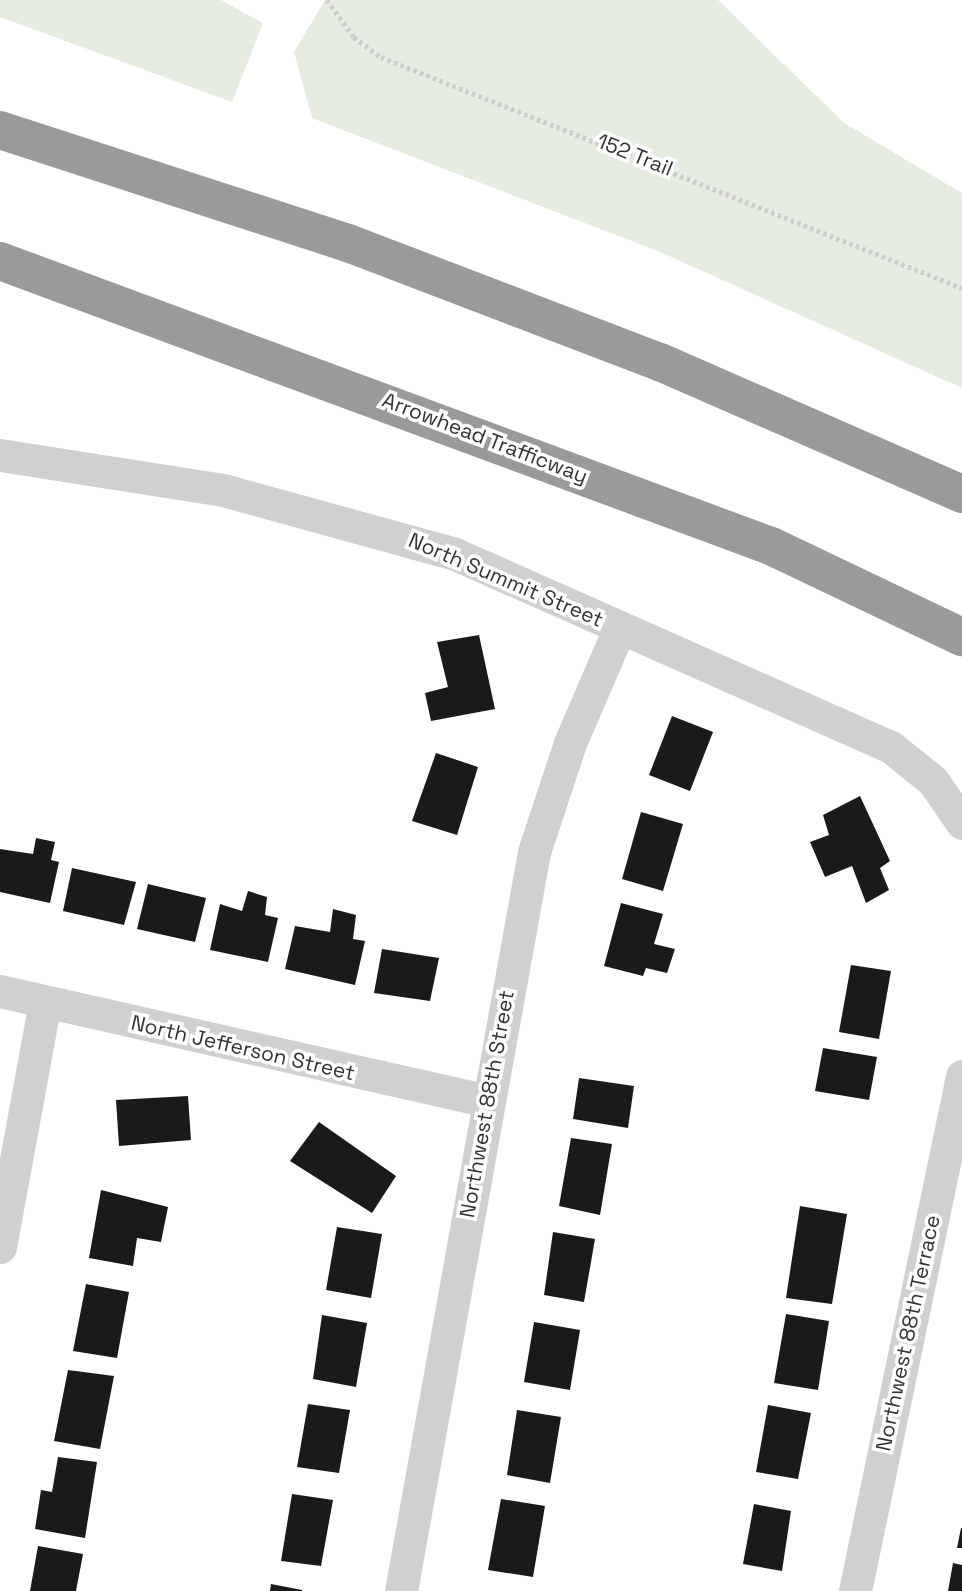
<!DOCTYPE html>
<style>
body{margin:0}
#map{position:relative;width:962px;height:1591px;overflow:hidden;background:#fff;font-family:"Space Grotesk",sans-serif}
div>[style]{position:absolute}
.green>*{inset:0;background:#e6ecdf}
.building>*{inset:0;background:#1a1a1a}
.path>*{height:4.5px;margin-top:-2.25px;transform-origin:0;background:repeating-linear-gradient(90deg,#cdcdcd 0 3.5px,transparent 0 7px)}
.street>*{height:33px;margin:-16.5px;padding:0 16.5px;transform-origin:16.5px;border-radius:16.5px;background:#d0d0d0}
.highway>*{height:38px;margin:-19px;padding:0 19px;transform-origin:19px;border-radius:19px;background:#9a9a9a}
span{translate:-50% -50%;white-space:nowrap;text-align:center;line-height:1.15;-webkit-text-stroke:7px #fff;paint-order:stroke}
.street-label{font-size:21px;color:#333}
</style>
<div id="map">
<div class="green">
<div style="clip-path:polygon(0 0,221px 0,263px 23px,232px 102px,0 17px)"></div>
<div style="clip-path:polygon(325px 0,718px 0,844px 123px,962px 193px,962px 388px,660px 252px,312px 118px,294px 52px)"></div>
</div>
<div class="building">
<div style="clip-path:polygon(479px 635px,495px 709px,431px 721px,425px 693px,448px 687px,437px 642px)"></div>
<div style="clip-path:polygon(672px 716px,713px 732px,690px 791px,649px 775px)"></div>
<div style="clip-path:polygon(436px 753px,478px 767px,457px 835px,412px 821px)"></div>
<div style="clip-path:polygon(860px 796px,890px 861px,880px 868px,889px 890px,866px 903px,852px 866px,825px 877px,810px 842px,829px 835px,823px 815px)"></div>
<div style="clip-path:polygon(641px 812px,683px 824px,663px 891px,622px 879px)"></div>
<div style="clip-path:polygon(36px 838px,55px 842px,51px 860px,59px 862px,50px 903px,0 892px,0 849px,33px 854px)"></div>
<div style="clip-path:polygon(72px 868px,136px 882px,124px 925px,63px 911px)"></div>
<div style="clip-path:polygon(148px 884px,206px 898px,195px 942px,137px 929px)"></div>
<div style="clip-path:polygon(248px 891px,267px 897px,265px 915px,278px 918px,268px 962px,210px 950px,220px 904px,242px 911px)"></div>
<div style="clip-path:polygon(621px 903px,663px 914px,654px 944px,675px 949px,667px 973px,646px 968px,643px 976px,604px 966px)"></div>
<div style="clip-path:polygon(333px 909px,356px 915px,353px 939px,365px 941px,355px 985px,285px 969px,295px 926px,330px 932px)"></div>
<div style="clip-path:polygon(382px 949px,439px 958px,430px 1001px,374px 993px)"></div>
<div style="clip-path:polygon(851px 965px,891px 971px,879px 1039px,839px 1032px)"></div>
<div style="clip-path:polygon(823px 1048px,877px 1057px,869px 1100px,815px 1091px)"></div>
<div style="clip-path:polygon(579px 1078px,634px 1086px,628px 1128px,573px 1119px)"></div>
<div style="clip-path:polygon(188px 1096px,191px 1140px,119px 1146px,116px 1100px)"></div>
<div style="clip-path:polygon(319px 1122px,396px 1176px,372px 1213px,290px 1161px)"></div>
<div style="clip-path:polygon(571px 1138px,612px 1144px,600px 1215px,559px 1206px)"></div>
<div style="clip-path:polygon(101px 1190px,168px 1207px,161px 1242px,137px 1238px,133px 1266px,89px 1258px)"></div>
<div style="clip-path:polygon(800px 1206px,847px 1214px,832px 1304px,786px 1298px)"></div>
<div style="clip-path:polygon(337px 1227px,382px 1234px,371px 1298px,326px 1290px)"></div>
<div style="clip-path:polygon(553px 1232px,595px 1239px,584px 1302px,544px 1295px)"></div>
<div style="clip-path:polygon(86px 1284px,129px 1292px,117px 1358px,73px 1351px)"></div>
<div style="clip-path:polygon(786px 1314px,829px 1321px,818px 1390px,774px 1383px)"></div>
<div style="clip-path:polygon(322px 1315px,367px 1323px,356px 1387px,313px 1379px)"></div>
<div style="clip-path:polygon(534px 1322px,580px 1330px,570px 1390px,524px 1382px)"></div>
<div style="clip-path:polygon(68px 1370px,114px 1376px,100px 1449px,54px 1441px)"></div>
<div style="clip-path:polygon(308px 1404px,350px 1410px,339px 1473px,297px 1467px)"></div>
<div style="clip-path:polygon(768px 1405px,811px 1413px,798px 1479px,756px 1472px)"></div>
<div style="clip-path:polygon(517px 1410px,561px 1417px,550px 1483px,507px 1475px)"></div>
<div style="clip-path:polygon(58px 1457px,97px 1462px,85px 1538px,35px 1529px,41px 1490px,52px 1492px)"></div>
<div style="clip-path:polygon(292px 1494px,333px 1500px,321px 1566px,281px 1561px)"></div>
<div style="clip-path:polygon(501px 1499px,545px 1506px,533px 1577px,488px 1570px)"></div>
<div style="clip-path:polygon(754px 1504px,791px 1511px,782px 1571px,743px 1564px)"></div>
<div style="clip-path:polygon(961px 1528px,962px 1528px,962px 1548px,957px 1548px)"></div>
<div style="clip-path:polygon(38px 1546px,83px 1554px,76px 1591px,30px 1591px)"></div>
<div style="clip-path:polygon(953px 1563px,962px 1565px,962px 1591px,948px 1591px)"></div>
<div style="clip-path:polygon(271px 1584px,302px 1590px,302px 1591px,270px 1591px)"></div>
</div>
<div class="path">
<div style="left:327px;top:0;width:46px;rotate:53.9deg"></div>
<div style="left:354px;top:37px;width:34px;rotate:37deg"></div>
<div style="left:381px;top:57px;width:625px;rotate:21.68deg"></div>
</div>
<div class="street">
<div style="left:0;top:455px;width:226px;rotate:8.9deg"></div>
<div style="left:223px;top:490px;width:241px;rotate:15.4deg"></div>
<div style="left:455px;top:554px;width:477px;rotate:23.9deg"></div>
<div style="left:891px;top:747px;width:54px;rotate:39deg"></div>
<div style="left:933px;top:781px;width:51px;rotate:55.4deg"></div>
<div style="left:0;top:991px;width:499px;rotate:12.7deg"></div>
<div style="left:0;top:1247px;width:249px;rotate:-79.6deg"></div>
<div style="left:401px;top:1591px;width:751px;rotate:-79.8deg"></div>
<div style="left:534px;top:852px;width:115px;rotate:-71.7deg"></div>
<div style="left:570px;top:743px;width:124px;rotate:-66.7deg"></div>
<div style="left:855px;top:1591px;width:526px;rotate:-78.26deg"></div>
</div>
<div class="highway">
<div style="left:0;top:130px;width:366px;rotate:18deg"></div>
<div style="left:348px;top:243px;width:334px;rotate:20.9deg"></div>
<div style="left:660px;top:362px;width:330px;rotate:23.6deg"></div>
<div style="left:0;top:261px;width:822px;rotate:20.29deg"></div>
<div style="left:771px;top:546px;width:212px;rotate:25.5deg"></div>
</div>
<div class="street-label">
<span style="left:635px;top:155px;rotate:22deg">152 Trail</span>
<span style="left:485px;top:438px;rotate:21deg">Arrowhead Trafficway</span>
<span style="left:506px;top:580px;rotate:23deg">North Summit Street</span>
<span style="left:243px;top:1048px;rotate:13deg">North Jefferson Street</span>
<span style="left:487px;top:1104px;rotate:-80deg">Northwest 88th Street</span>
<span style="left:908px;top:1333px;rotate:-78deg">Northwest 88th Terrace</span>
</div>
</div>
